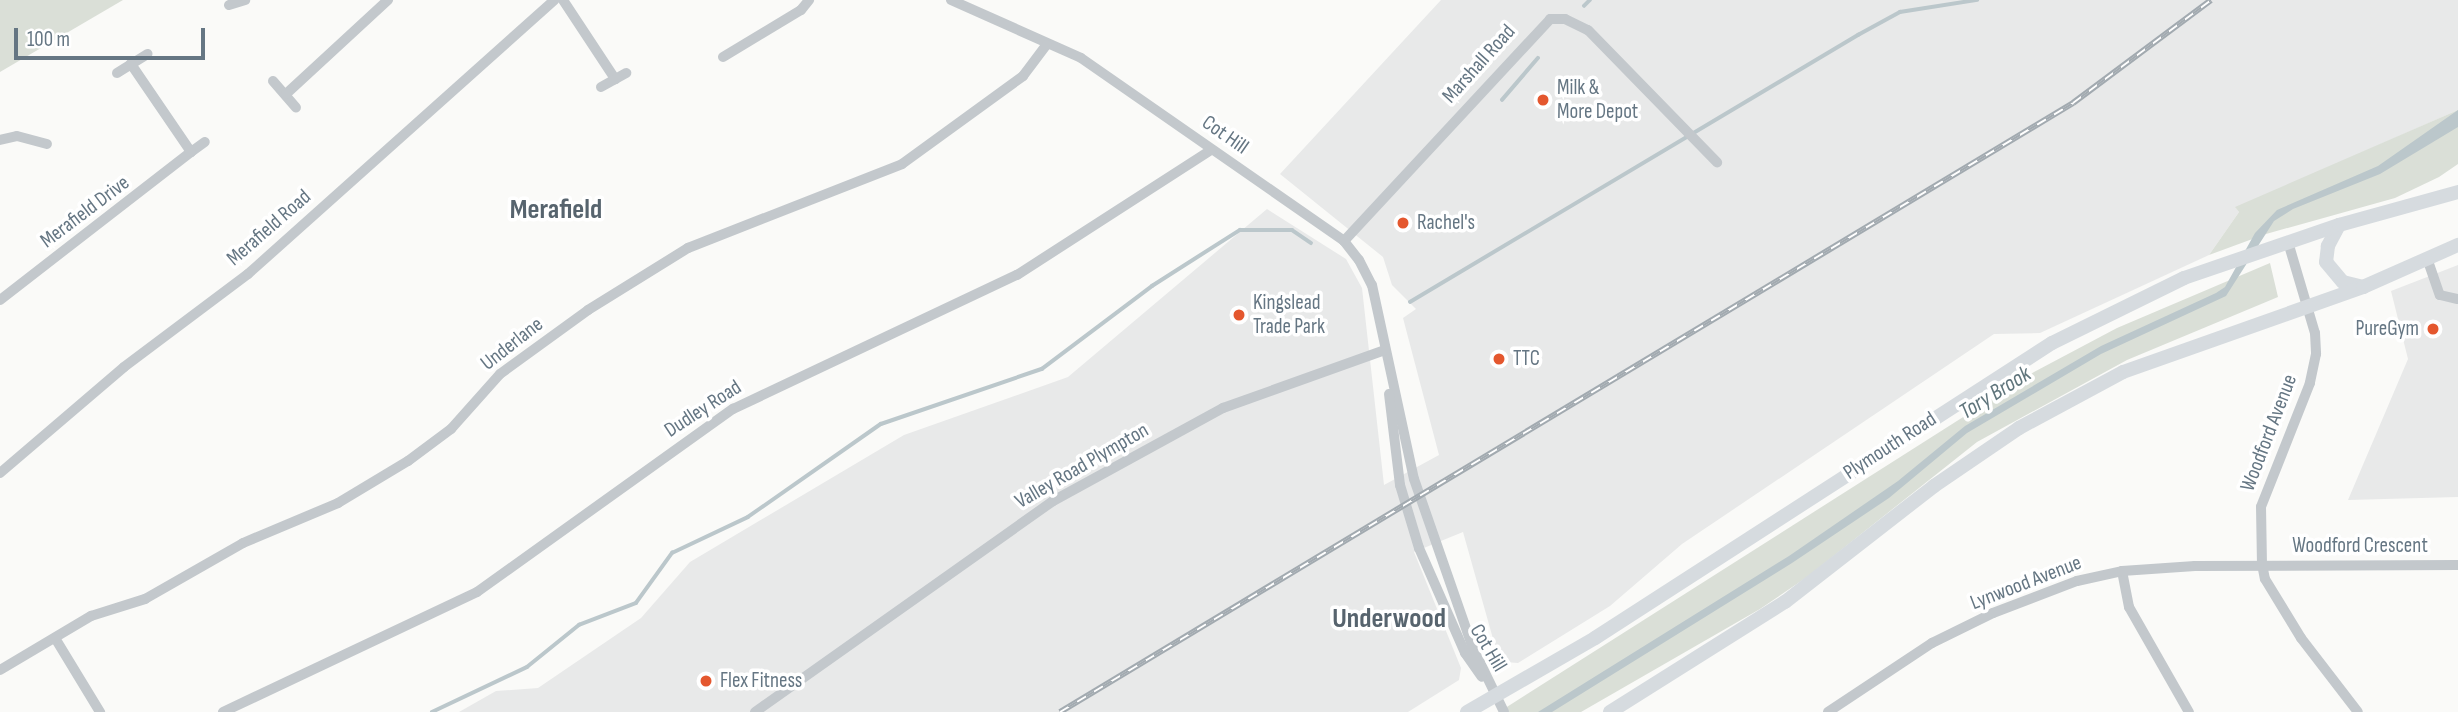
<!DOCTYPE html>
<style>
body{margin:0}
#map{position:relative;width:2458px;height:712px;overflow:hidden;background:#fafaf8;font-family:"Sofia Sans Condensed",sans-serif}
div>[style]{position:absolute}
.built>*{inset:0;background:#e8e9e9}
.green>*{inset:0;background:#dadfd7}
.water>*{inset:0;background:#bbc7cb}
.stream>*{height:3.5px;margin:-1.75px;padding:0 1.75px;transform-origin:1.75px;border-radius:1.75px;background:#bbc7cb}
.street>*{height:10px;margin:-5px;padding:0 5px;transform-origin:5px;border-radius:5px;background:#c3c8cc}
.secondary>*{height:14px;margin:-7px;padding:0 7px;transform-origin:7px;border-radius:7px;background:#d6dbdf}
.rail>*{height:6px;margin-top:-3px;transform-origin:0;background:repeating-linear-gradient(90deg,#fff 0 10px,#a2aab0 0 20px);box-sizing:border-box;border-block:2px solid #a2aab0}
.dots>*{width:19px;height:19px;translate:-50% -50%;box-sizing:border-box;border:4px solid #fff;border-radius:50%}
span{translate:-50% -50%;white-space:nowrap;text-align:center;line-height:1.15;-webkit-text-stroke:7px #fff;paint-order:stroke}
.street-label{font-size:21px;color:#657683}
.poi-label{font-size:21px;color:#657683}
.left{translate:0 -50%;text-align:left}
.right{translate:-100% -50%;text-align:right}
.water-label{font-size:23px;color:#60757c;font-style:italic}
.district-label{font-size:28px;color:#57646e;font-weight:700}
.scale{position:absolute;left:14px;top:28px;width:191px;height:32px;box-sizing:border-box;border:4px solid #657683;border-top:0;padding-left:9px;font-size:21px;line-height:24px;white-space:nowrap;color:#657683;-webkit-text-stroke:5px #fff;paint-order:stroke}
</style>
<div id="map">
<div class="built">
<div style="clip-path:polygon(1441px 0,2458px 0,2458px 110px,2236px 208px,2239px 212px,2209px 255px,2040px 333px,1994px 334px,1682px 544px,1610px 606px,1518px 663px,1505px 662px,1497px 653px,1463px 532px,1414px 552px,1461px 668px,1459px 680px,1408px 712px,459px 712px,496px 691px,538px 688px,641px 618px,690px 562px,904px 435px,1068px 377px,1267px 209px,1346px 259px,1362px 288px,1384px 485px,1439px 455px,1403px 318px,1416px 309px,1392px 285px,1383px 257px,1280px 174px)"></div>
<div style="clip-path:polygon(2458px 265px,2458px 497px,2348px 500px,2408px 359px,2391px 291px)"></div>
</div>
<div class="green">
<div style="clip-path:polygon(0 0,123px 0,0 72px)"></div>
<div style="clip-path:polygon(2458px 110px,2458px 164px,2439px 177px,2395px 198px,2266px 234px,2209px 255px,2239px 212px,2235px 207px)"></div>
<div style="clip-path:polygon(2270px 263px,2278px 297px,2127px 360px,1977px 442px,1807px 577px,1760px 609px,1581px 712px,1499px 712px,2034px 372px,2117px 328px)"></div>
</div>
<div class="water">
<div style="clip-path:polygon(2458px 110px,2458px 127px,2380px 174px,2293px 209px,2274px 221px,2226px 296px,2101px 354px,1967px 433px,1889px 498px,1792px 563px,1552px 712px,1538px 712px,1789px 556px,1898px 481px,1965px 426px,2101px 346px,2216px 293px,2225px 287px,2255px 233px,2277px 210px,2378px 166px)"></div>
</div>
<div class="stream">
<div style="left:1584px;top:6px;width:8px;rotate:-45deg"></div>
<div style="left:1502px;top:100px;width:55px;rotate:-49.4deg"></div>
<div style="left:1410px;top:302px;width:522px;rotate:-30.79deg"></div>
<div style="left:1858px;top:35px;width:48px;rotate:-28.7deg"></div>
<div style="left:1900px;top:12px;width:78px;rotate:-8.9deg"></div>
<div style="left:432px;top:712px;width:105px;rotate:-25.3deg"></div>
<div style="left:527px;top:667px;width:67px;rotate:-38.9deg"></div>
<div style="left:579px;top:625px;width:61px;rotate:-21.1deg"></div>
<div style="left:636px;top:603px;width:62px;rotate:-54.2deg"></div>
<div style="left:672px;top:553px;width:84px;rotate:-25.3deg"></div>
<div style="left:748px;top:517px;width:162px;rotate:-35deg"></div>
<div style="left:881px;top:424px;width:170px;rotate:-18.9deg"></div>
<div style="left:1042px;top:369px;width:138px;rotate:-37deg"></div>
<div style="left:1152px;top:286px;width:104px;rotate:-32.5deg"></div>
<div style="left:1240px;top:230px;width:52px"></div>
<div style="left:1292px;top:230px;width:23px;rotate:34deg"></div>
</div>
<div class="street">
<div style="left:563px;top:0;width:95px;rotate:56.6deg"></div>
<div style="left:951px;top:0;width:142px;rotate:24deg"></div>
<div style="left:1081px;top:58px;width:320px;rotate:34.8deg"></div>
<div style="left:1344px;top:241px;width:24px;rotate:52deg"></div>
<div style="left:1359px;top:260px;width:28px;rotate:63deg"></div>
<div style="left:1372px;top:285px;width:198px;rotate:77.8deg"></div>
<div style="left:1414px;top:479px;width:177px;rotate:70.8deg"></div>
<div style="left:1472px;top:646px;width:73px;rotate:64.1deg"></div>
<div style="left:229px;top:5px;width:17px;rotate:-17deg"></div>
<div style="left:723px;top:57px;width:91px;rotate:-31.1deg"></div>
<div style="left:801px;top:10px;width:13px;rotate:-51deg"></div>
<div style="left:117px;top:73px;width:36px;rotate:-32deg"></div>
<div style="left:273px;top:81px;width:35px;rotate:49deg"></div>
<div style="left:601px;top:87px;width:29px;rotate:-29deg"></div>
<div style="left:286px;top:94px;width:139px;rotate:-42.7deg"></div>
<div style="left:0;top:140px;width:17px;rotate:-13deg"></div>
<div style="left:17px;top:136px;width:31px;rotate:15deg"></div>
<div style="left:191px;top:152px;width:17px;rotate:-36deg"></div>
<div style="left:1344px;top:241px;width:303px;rotate:-47.1deg"></div>
<div style="left:1550px;top:19px;width:15px"></div>
<div style="left:1565px;top:19px;width:25px;rotate:26deg"></div>
<div style="left:1588px;top:30px;width:185px;rotate:45.7deg"></div>
<div style="left:2288px;top:242px;width:95px;rotate:73.5deg"></div>
<div style="left:2315px;top:333px;width:21px;rotate:87deg"></div>
<div style="left:2316px;top:354px;width:30px;rotate:102deg"></div>
<div style="left:2310px;top:383px;width:133px;rotate:111.6deg"></div>
<div style="left:2261px;top:507px;width:57px;rotate:89deg"></div>
<div style="left:2262px;top:564px;width:15px;rotate:79deg"></div>
<div style="left:2265px;top:579px;width:69px;rotate:58.6deg"></div>
<div style="left:2301px;top:638px;width:93px;rotate:52.4deg"></div>
<div style="left:2428px;top:261px;width:36px;rotate:71deg"></div>
<div style="left:2440px;top:295px;width:18px;rotate:13deg"></div>
<div style="left:0;top:300px;width:242px;rotate:-37.8deg"></div>
<div style="left:191px;top:152px;width:107px;rotate:-124.3deg"></div>
<div style="left:1389px;top:394px;width:92px;rotate:83.1deg"></div>
<div style="left:1400px;top:485px;width:66px;rotate:73.2deg"></div>
<div style="left:1419px;top:548px;width:115px;rotate:66.3deg"></div>
<div style="left:1465px;top:653px;width:29px;rotate:55deg"></div>
<div style="left:0;top:473px;width:163px;rotate:-40.5deg"></div>
<div style="left:124px;top:367px;width:155px;rotate:-36.9deg"></div>
<div style="left:248px;top:274px;width:411px;rotate:-41.8deg"></div>
<div style="left:2122px;top:571px;width:37px;rotate:79deg"></div>
<div style="left:2129px;top:607px;width:121px;rotate:60.3deg"></div>
<div style="left:55px;top:638px;width:87px;rotate:58.7deg"></div>
<div style="left:0;top:670px;width:106px;rotate:-30.7deg"></div>
<div style="left:91px;top:616px;width:57px;rotate:-17.5deg"></div>
<div style="left:145px;top:599px;width:113px;rotate:-29.7deg"></div>
<div style="left:243px;top:543px;width:103px;rotate:-22.8deg"></div>
<div style="left:338px;top:503px;width:82px;rotate:-31deg"></div>
<div style="left:408px;top:461px;width:54px;rotate:-36.7deg"></div>
<div style="left:451px;top:429px;width:74px;rotate:-48.3deg"></div>
<div style="left:500px;top:374px;width:109px;rotate:-36deg"></div>
<div style="left:588px;top:310px;width:118px;rotate:-31.8deg"></div>
<div style="left:688px;top:248px;width:230px;rotate:-21.4deg"></div>
<div style="left:902px;top:164px;width:150px;rotate:-36deg"></div>
<div style="left:1023px;top:76px;width:39px;rotate:-53deg"></div>
<div style="left:223px;top:712px;width:281px;rotate:-25.3deg"></div>
<div style="left:477px;top:592px;width:315px;rotate:-35.6deg"></div>
<div style="left:733px;top:409px;width:314px;rotate:-25.3deg"></div>
<div style="left:1017px;top:275px;width:231px;rotate:-32.8deg"></div>
<div style="left:755px;top:712px;width:365px;rotate:-35.3deg"></div>
<div style="left:1053px;top:501px;width:194px;rotate:-28.7deg"></div>
<div style="left:1223px;top:408px;width:172px;rotate:-19.7deg"></div>
<div style="left:1828px;top:712px;width:125px;rotate:-33.6deg"></div>
<div style="left:1932px;top:643px;width:68px;rotate:-26.2deg"></div>
<div style="left:1993px;top:613px;width:90px;rotate:-20.9deg"></div>
<div style="left:2077px;top:581px;width:46px;rotate:-12.5deg"></div>
<div style="left:2122px;top:571px;width:73px;rotate:-3.9deg"></div>
<div style="left:2195px;top:566px;width:263px;rotate:-0.2deg"></div>
</div>
<div class="secondary">
<div style="left:2339px;top:225px;width:24px;rotate:118deg"></div>
<div style="left:2328px;top:246px;width:16px;rotate:97deg"></div>
<div style="left:2326px;top:262px;width:26px;rotate:50deg"></div>
<div style="left:2343px;top:282px;width:21px;rotate:14deg"></div>
<div style="left:1467px;top:712px;width:148px;rotate:-30deg"></div>
<div style="left:1595px;top:638px;width:544px;rotate:-32.84deg"></div>
<div style="left:2052px;top:343px;width:147px;rotate:-26.2deg"></div>
<div style="left:2184px;top:278px;width:164px;rotate:-18.9deg"></div>
<div style="left:2339px;top:225px;width:123px;rotate:-15.5deg"></div>
<div style="left:1610px;top:712px;width:207px;rotate:-32.2deg"></div>
<div style="left:1785px;top:602px;width:189px;rotate:-37.9deg"></div>
<div style="left:1934px;top:486px;width:103px;rotate:-34.3deg"></div>
<div style="left:2019px;top:428px;width:118px;rotate:-28.3deg"></div>
<div style="left:2123px;top:372px;width:255px;rotate:-19.5deg"></div>
<div style="left:2363px;top:287px;width:104px;rotate:-23.9deg"></div>
</div>
<div class="rail">
<div style="left:1060px;top:712px;width:1182px;rotate:-31.01deg"></div>
<div style="left:2073px;top:103px;width:172px;rotate:-36.7deg"></div>
</div>
<div class="dots">
<div style="left:1543px;top:100px;background:#e4572e"></div>
<div style="left:1403px;top:223px;background:#e4572e"></div>
<div style="left:1239px;top:315px;background:#e4572e"></div>
<div style="left:2433px;top:329px;background:#e4572e"></div>
<div style="left:1499px;top:359px;background:#e4572e"></div>
<div style="left:706px;top:681px;background:#e4572e"></div>
</div>
<div class="street-label">
<span style="left:1479px;top:64px;rotate:-48deg">Marshall Road</span>
<span style="left:1225px;top:135px;rotate:35deg">Cot Hill</span>
<span style="left:85px;top:212px;rotate:-37deg">Merafield Drive</span>
<span style="left:269px;top:228px;rotate:-41deg">Merafield Road</span>
<span style="left:512px;top:344px;rotate:-38deg">Underlane</span>
<span style="left:703px;top:409px;rotate:-33deg">Dudley Road</span>
<span style="left:2269px;top:433px;rotate:-69deg">Woodford Avenue</span>
<span style="left:1890px;top:446px;rotate:-33deg">Plymouth Road</span>
<span style="left:1082px;top:466px;rotate:-30deg">Valley Road Plympton</span>
<span style="left:2360px;top:546px">Woodford Crescent</span>
<span style="left:2026px;top:583px;rotate:-21deg">Lynwood Avenue</span>
<span style="left:1488px;top:648px;rotate:59deg">Cot Hill</span>
</div>
<div class="poi-label">
<span class="left" style="left:1557px;top:100px">Milk &amp;<br>More Depot</span>
<span class="left" style="left:1417px;top:223px">Rachel's</span>
<span class="left" style="left:1253px;top:315px">Kingslead<br>Trade Park</span>
<span class="right" style="left:2419px;top:329px">PureGym</span>
<span class="left" style="left:1513px;top:359px">TTC</span>
<span class="left" style="left:720px;top:681px">Flex Fitness</span>
</div>
<div class="water-label">
<span style="left:1995px;top:393px;rotate:-32deg">Tory Brook</span>
</div>
<div class="district-label">
<span style="left:556px;top:210px">Merafield</span>
<span style="left:1389px;top:619px">Underwood</span>
</div>
<div class="scale">100 m</div>
</div>
